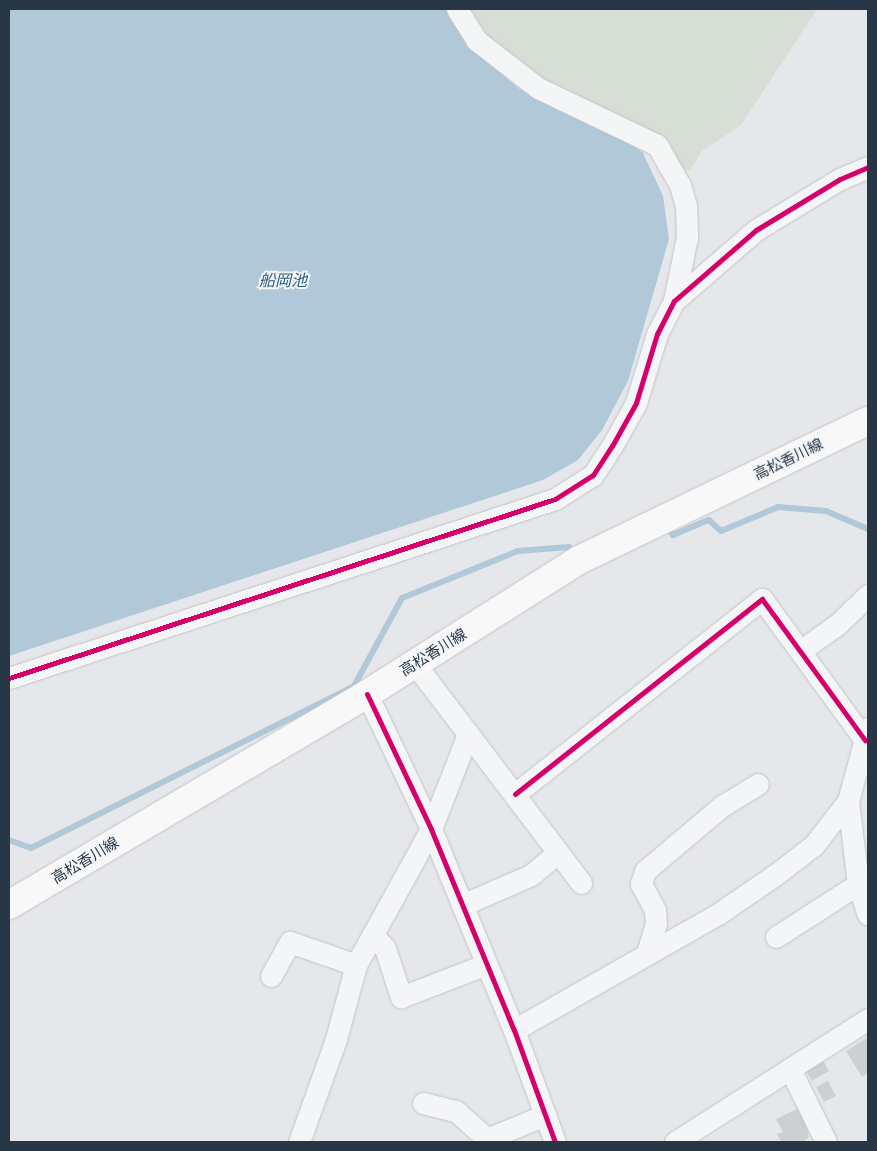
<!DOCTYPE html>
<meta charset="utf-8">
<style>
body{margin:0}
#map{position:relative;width:877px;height:1151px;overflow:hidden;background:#e5e7ea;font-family:"Golos Text","Noto Sans JP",sans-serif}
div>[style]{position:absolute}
.green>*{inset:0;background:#d6ded5}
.water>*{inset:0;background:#b0c8d8}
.stream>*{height:6px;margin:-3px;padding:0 3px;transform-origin:3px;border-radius:3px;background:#b0c8d8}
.building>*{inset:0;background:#cdd0d3}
.roads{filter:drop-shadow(0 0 1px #c3c5c8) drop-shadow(0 0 1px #c3c5c8)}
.minor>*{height:21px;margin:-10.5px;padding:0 10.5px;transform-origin:10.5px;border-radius:10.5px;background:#f4f5f7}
.secondary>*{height:28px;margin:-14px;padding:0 14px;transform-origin:14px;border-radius:14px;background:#f8f8f8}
.cycleway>*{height:5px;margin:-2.5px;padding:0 2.5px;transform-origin:2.5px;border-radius:2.5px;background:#d6006c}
span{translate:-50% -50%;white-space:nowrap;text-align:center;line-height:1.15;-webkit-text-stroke:4px #f3f6f9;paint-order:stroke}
.street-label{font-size:15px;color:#283746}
.water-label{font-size:16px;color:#2d5c7f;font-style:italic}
.frame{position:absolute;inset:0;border:10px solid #283746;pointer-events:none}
</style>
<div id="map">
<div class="green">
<div style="clip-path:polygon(450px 9px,817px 9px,741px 125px,702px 151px,690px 170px,678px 168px,662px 153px,643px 153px,622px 138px,519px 89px,471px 47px)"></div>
</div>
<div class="water">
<div style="clip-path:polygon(9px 9px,450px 9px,471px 47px,519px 89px,622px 138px,643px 153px,663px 196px,669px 239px,628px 381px,602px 430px,578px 460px,543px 480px,9px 656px)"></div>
</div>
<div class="stream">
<div style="left:665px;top:525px;width:13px;rotate:51deg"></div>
<div style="left:673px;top:535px;width:39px;rotate:-23deg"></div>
<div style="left:709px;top:520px;width:16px;rotate:43deg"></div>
<div style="left:721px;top:531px;width:62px;rotate:-22.8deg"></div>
<div style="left:778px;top:507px;width:48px;rotate:4.8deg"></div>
<div style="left:826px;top:511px;width:46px;rotate:23.2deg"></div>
<div style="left:9px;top:840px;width:23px;rotate:20deg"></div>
<div style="left:31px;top:848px;width:361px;rotate:-26.6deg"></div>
<div style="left:354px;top:686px;width:100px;rotate:-61.4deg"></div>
<div style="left:402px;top:598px;width:125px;rotate:-22.1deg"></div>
<div style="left:518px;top:551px;width:51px;rotate:-4.5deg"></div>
</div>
<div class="building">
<div style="clip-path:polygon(867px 1038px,868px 1073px,862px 1077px,846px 1051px)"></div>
<div style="clip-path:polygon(823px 1061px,829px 1071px,812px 1081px,806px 1071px)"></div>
<div style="clip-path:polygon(828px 1081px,836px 1096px,824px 1102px,816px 1087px)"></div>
<div style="clip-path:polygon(801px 1107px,809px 1137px,802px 1142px,781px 1142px,777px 1134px,783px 1132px,776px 1119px)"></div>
</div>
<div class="roads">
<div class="minor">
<div style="left:457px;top:9px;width:36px;rotate:58deg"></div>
<div style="left:476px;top:40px;width:78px;rotate:37.7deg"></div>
<div style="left:538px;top:88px;width:132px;rotate:25.6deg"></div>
<div style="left:657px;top:145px;width:46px;rotate:60.1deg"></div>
<div style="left:680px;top:185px;width:22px;rotate:74deg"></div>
<div style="left:686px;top:206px;width:31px;rotate:88deg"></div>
<div style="left:687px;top:237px;width:65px;rotate:101.5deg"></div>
<div style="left:800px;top:651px;width:47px;rotate:-35.4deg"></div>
<div style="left:838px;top:624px;width:42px;rotate:-44deg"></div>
<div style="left:415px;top:664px;width:275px;rotate:52.8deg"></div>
<div style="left:9px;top:678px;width:575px;rotate:-18.15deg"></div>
<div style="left:555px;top:499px;width:45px;rotate:-32.3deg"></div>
<div style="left:593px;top:475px;width:35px;rotate:-57deg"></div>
<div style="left:612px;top:446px;width:49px;rotate:-60.8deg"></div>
<div style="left:636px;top:403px;width:72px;rotate:-73.1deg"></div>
<div style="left:657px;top:334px;width:37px;rotate:-63deg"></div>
<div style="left:674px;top:301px;width:108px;rotate:-40.9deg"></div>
<div style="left:756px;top:230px;width:98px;rotate:-31.3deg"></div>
<div style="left:840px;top:179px;width:30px;rotate:-23deg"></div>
<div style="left:367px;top:694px;width:149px;rotate:64.6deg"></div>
<div style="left:431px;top:829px;width:217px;rotate:67.6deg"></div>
<div style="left:514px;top:1030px;width:119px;rotate:69.9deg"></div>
<div style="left:868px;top:728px;width:76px;rotate:105.3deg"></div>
<div style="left:848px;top:801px;width:84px;rotate:83.1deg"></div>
<div style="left:858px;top:884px;width:32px;rotate:72deg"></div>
<div style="left:515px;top:794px;width:315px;rotate:-38.3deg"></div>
<div style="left:762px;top:599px;width:175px;rotate:53.9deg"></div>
<div style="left:462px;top:905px;width:75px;rotate:-23.5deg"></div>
<div style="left:531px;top:875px;width:34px;rotate:-40deg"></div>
<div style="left:372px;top:935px;width:18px;rotate:45deg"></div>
<div style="left:385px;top:948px;width:52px;rotate:71.9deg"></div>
<div style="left:401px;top:997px;width:92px;rotate:-21deg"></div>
<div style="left:776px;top:937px;width:98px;rotate:-32.9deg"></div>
<div style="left:647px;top:953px;width:30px;rotate:-73deg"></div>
<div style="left:656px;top:924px;width:14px;rotate:-94deg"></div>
<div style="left:655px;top:910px;width:30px;rotate:-118deg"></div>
<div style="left:641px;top:884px;width:14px;rotate:-73deg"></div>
<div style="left:645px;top:871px;width:101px;rotate:-40.2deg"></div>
<div style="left:722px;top:806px;width:42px;rotate:-31.4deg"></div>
<div style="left:271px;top:976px;width:39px;rotate:-61deg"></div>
<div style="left:290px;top:942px;width:70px;rotate:19.2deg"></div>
<div style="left:514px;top:1030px;width:235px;rotate:-29.6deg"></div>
<div style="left:718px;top:914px;width:69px;rotate:-34.4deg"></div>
<div style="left:775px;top:875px;width:49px;rotate:-37.6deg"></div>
<div style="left:814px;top:845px;width:56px;rotate:-52.3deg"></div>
<div style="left:790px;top:1069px;width:81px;rotate:63.7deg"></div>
<div style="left:423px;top:1103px;width:34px;rotate:14deg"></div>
<div style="left:456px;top:1111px;width:42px;rotate:42.1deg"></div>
<div style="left:487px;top:1139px;width:63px;rotate:-22.5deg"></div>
<div style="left:299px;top:1142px;width:109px;rotate:-70.2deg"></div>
<div style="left:336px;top:1039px;width:77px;rotate:-74.9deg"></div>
<div style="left:356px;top:965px;width:155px;rotate:-61.1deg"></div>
<div style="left:431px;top:829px;width:102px;rotate:-68.7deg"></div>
<div style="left:675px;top:1142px;width:229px;rotate:-32.5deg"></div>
</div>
<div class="secondary">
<div style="left:9px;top:905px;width:416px;rotate:-30.5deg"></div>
<div style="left:367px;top:694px;width:251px;rotate:-32.3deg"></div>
<div style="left:579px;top:560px;width:321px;rotate:-25.7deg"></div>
</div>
</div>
<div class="cycleway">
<div style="left:9px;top:678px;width:575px;rotate:-18.15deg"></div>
<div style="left:555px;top:499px;width:45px;rotate:-32.3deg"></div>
<div style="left:593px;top:475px;width:35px;rotate:-57deg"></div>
<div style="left:612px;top:446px;width:49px;rotate:-60.8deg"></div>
<div style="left:636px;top:403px;width:72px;rotate:-73.1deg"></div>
<div style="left:657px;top:334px;width:37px;rotate:-63deg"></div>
<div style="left:674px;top:301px;width:108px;rotate:-40.9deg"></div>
<div style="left:756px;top:230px;width:98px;rotate:-31.3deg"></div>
<div style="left:840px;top:179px;width:30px;rotate:-23deg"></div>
<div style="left:367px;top:694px;width:149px;rotate:64.6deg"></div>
<div style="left:431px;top:829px;width:217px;rotate:67.6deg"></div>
<div style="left:514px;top:1030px;width:119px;rotate:69.9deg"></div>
<div style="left:515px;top:794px;width:315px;rotate:-38.3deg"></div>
<div style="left:762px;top:599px;width:175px;rotate:53.9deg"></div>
</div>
<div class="street-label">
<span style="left:788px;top:459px;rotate:-26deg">高松香川線</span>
<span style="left:433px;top:652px;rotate:-32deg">高松香川線</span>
<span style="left:85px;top:860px;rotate:-31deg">高松香川線</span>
</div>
<div class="water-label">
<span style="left:283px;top:280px">船岡池</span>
</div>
<div class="frame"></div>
</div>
